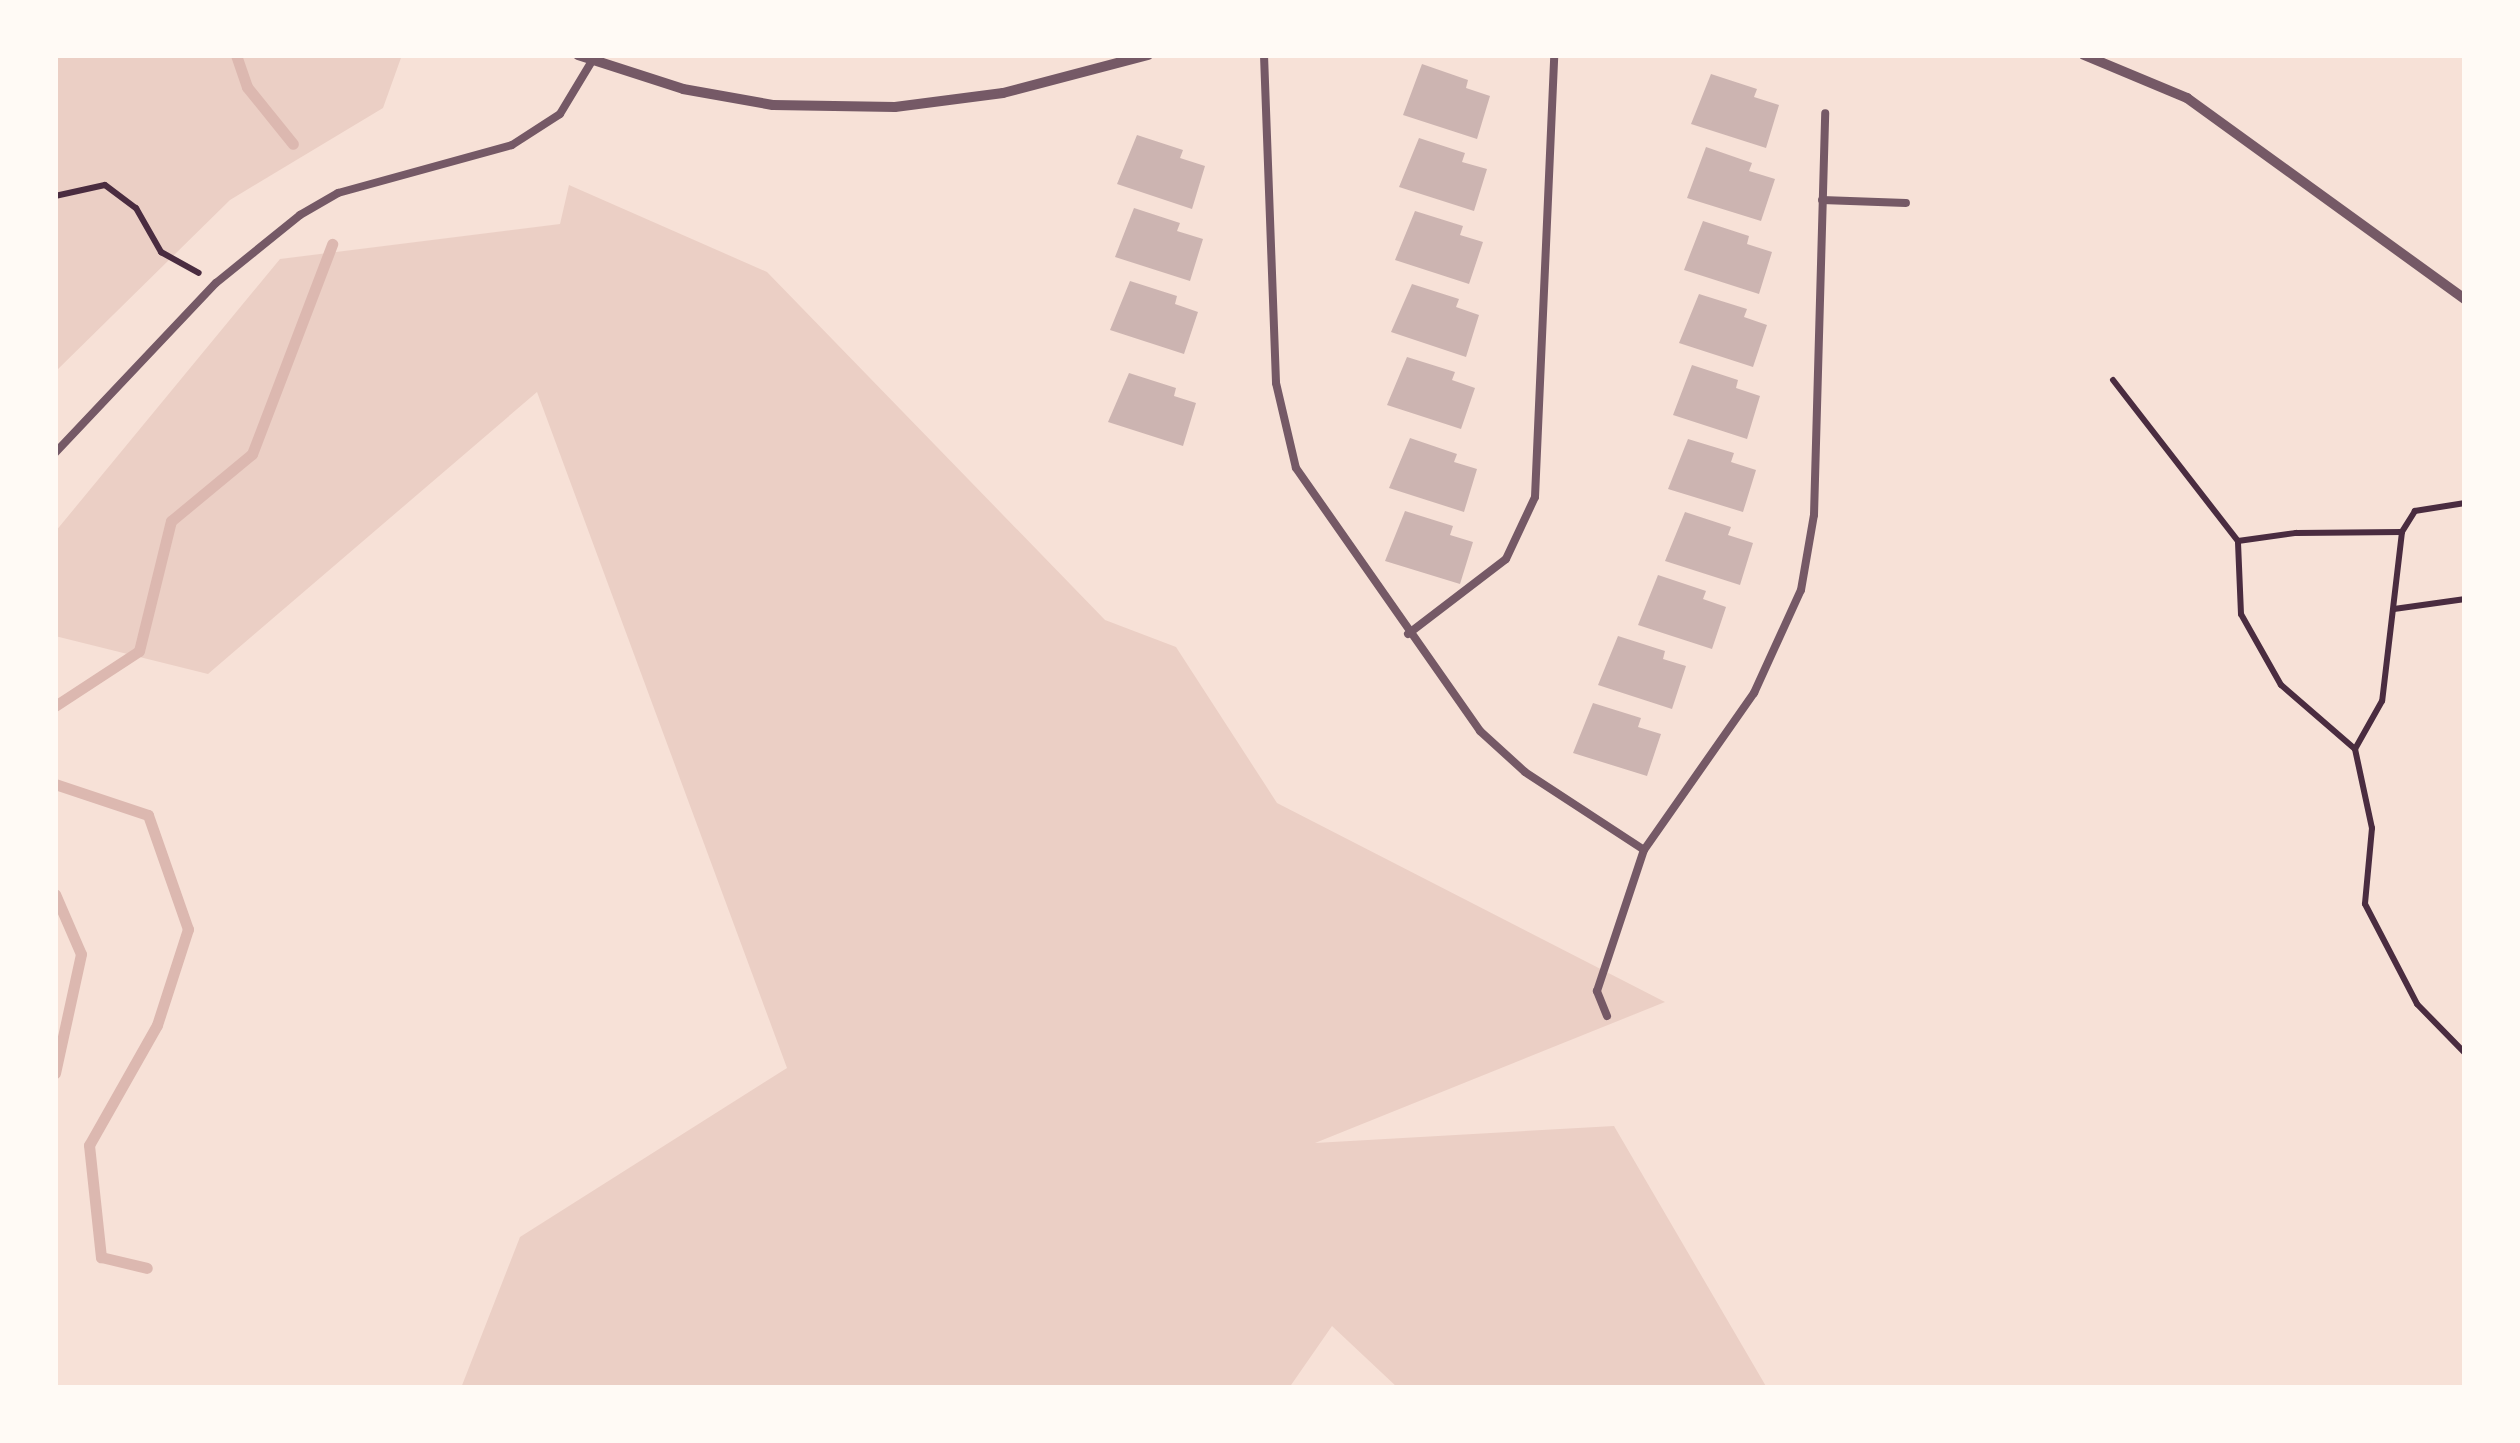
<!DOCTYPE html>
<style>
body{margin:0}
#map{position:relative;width:2520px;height:1443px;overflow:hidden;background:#f7e1d7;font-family:"Fira Sans",sans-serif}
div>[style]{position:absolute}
.green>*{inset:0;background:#ebcfc5}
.stream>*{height:11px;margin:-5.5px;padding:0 5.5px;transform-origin:5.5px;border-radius:5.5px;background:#dcb8b0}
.building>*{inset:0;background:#ccb4b1}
.path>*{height:6px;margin:-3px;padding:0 3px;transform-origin:3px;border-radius:3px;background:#4a2c40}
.service>*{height:8px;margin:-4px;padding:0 4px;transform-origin:4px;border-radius:4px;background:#755966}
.minor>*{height:10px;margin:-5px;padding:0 5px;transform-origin:5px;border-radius:5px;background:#755966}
span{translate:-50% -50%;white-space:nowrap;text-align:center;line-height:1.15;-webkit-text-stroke:8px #fffaf5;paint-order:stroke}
.frame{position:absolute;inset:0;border:58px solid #fffaf5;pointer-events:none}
</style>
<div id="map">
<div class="green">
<div style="clip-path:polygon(55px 55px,402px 55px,383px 108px,230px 200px,55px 372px)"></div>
<div style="clip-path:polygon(569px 185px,767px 272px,1105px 620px,1176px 647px,1277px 803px,1665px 1002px,1315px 1143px,1614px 1126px,1767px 1388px,1398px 1388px,1332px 1326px,1289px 1388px,461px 1388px,520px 1237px,787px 1068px,537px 392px,208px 674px,55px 636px,55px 532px,280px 259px,560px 224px)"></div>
</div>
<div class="stream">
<div style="left:236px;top:55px;width:34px;rotate:71deg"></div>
<div style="left:247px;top:87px;width:73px;rotate:51.1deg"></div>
<div style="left:55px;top:706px;width:100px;rotate:-33.2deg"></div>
<div style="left:139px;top:651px;width:134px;rotate:-76.2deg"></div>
<div style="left:171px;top:521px;width:105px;rotate:-39.6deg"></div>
<div style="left:252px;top:454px;width:225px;rotate:-69.1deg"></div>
<div style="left:55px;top:784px;width:98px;rotate:18.4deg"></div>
<div style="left:148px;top:815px;width:121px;rotate:70.7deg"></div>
<div style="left:188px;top:929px;width:101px;rotate:107.9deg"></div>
<div style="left:157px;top:1025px;width:138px;rotate:119.5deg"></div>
<div style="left:89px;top:1145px;width:113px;rotate:83.9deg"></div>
<div style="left:101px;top:1257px;width:47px;rotate:13.4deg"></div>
<div style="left:55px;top:894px;width:65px;rotate:66.6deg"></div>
<div style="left:81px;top:954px;width:122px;rotate:102.3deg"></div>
</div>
<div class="building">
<div style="clip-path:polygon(1422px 64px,1468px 80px,1466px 88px,1490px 96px,1477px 139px,1403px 115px)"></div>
<div style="clip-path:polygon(1711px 74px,1757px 89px,1754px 97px,1779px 105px,1766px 148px,1691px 124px)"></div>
<div style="clip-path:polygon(1137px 135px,1183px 150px,1180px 158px,1205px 166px,1192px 209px,1117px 184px)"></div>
<div style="clip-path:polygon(1419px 138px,1465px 153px,1462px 162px,1487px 169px,1474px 211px,1399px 187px)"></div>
<div style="clip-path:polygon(1706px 147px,1752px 163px,1749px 171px,1775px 179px,1761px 221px,1687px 198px)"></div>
<div style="clip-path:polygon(1134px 208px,1180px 223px,1177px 231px,1203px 239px,1190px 281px,1115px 257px)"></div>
<div style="clip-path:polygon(1415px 211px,1463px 226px,1460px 235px,1483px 242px,1469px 284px,1395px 260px)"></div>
<div style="clip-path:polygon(1703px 221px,1749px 236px,1747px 244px,1772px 252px,1759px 294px,1684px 270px)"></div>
<div style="clip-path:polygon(1130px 281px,1177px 296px,1175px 304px,1198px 312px,1184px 354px,1110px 330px)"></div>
<div style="clip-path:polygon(1412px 284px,1459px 299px,1456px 307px,1479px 315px,1466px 357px,1391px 332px)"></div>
<div style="clip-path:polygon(1699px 294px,1747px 309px,1744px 317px,1767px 325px,1753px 367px,1679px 343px)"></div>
<div style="clip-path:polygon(1407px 357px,1455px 372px,1452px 380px,1475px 388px,1461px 429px,1387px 405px)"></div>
<div style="clip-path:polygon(1692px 365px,1738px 380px,1736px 388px,1760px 396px,1747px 439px,1673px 415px)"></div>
<div style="clip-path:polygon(1129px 373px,1176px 388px,1174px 396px,1196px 403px,1183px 446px,1108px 422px)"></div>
<div style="clip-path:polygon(1410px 438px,1457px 454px,1454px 462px,1477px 469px,1464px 512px,1389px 488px)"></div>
<div style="clip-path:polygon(1688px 439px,1734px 453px,1731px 462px,1756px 470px,1743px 512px,1668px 489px)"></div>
<div style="clip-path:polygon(1405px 511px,1453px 526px,1450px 535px,1473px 542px,1460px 584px,1385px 561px)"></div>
<div style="clip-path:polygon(1685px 512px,1731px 527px,1728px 535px,1753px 543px,1740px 585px,1665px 561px)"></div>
<div style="clip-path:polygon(1658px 575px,1706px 591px,1703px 599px,1726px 607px,1712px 649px,1638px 625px)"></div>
<div style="clip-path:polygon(1618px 636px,1665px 651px,1663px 659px,1686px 666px,1672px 709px,1598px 685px)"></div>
<div style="clip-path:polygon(1593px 703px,1641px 718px,1638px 727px,1661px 734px,1647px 776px,1573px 753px)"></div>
</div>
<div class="path">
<div style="left:55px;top:196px;width:51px;rotate:-12.4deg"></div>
<div style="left:105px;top:185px;width:39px;rotate:37deg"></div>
<div style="left:136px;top:208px;width:51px;rotate:60.4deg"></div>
<div style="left:161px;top:252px;width:43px;rotate:28.9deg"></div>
<div style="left:2113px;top:380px;width:204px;rotate:52.2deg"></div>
<div style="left:2465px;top:503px;width:51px;rotate:170.9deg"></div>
<div style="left:2415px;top:511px;width:25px;rotate:122deg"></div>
<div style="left:2402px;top:532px;width:170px;rotate:96.7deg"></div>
<div style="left:2382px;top:701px;width:55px;rotate:119.4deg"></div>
<div style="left:2355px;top:749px;width:81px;rotate:77.9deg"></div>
<div style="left:2372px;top:828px;width:76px;rotate:95.3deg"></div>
<div style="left:2365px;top:904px;width:113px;rotate:62.5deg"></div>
<div style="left:2417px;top:1004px;width:69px;rotate:45.6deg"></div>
<div style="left:2394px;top:609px;width:72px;rotate:-8deg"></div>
<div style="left:2355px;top:749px;width:98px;rotate:-139.1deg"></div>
<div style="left:2281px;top:685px;width:81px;rotate:-119.4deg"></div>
<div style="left:2241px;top:614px;width:73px;rotate:-92.4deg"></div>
<div style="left:2238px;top:541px;width:59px;rotate:-7.9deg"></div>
<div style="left:2296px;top:533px;width:106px;rotate:-0.5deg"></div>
</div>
<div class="service">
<div style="left:1264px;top:55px;width:328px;rotate:87.9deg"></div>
<div style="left:1276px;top:383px;width:87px;rotate:76.8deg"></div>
<div style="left:1296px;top:468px;width:321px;rotate:55deg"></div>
<div style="left:1480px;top:731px;width:61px;rotate:42.3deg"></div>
<div style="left:1525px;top:772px;width:142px;rotate:33.2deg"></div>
<div style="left:1822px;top:200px;width:84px;rotate:2deg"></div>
<div style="left:55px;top:453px;width:234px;rotate:-46.6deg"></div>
<div style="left:216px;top:283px;width:108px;rotate:-39deg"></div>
<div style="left:300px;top:215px;width:44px;rotate:-30.1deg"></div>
<div style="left:338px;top:193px;width:180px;rotate:-15.4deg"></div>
<div style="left:512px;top:145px;width:57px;rotate:-32.9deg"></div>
<div style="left:560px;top:114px;width:62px;rotate:-58.9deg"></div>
<div style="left:1408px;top:634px;width:123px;rotate:-37.4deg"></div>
<div style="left:1506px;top:559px;width:68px;rotate:-64.9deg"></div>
<div style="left:1535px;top:497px;width:442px;rotate:-87.5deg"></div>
<div style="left:1607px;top:1016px;width:27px;rotate:-112deg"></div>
<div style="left:1597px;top:991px;width:149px;rotate:-71.6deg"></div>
<div style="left:1644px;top:850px;width:192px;rotate:-55deg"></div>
<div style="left:1754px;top:693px;width:113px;rotate:-65.5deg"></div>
<div style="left:1801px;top:590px;width:76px;rotate:-80.2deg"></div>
<div style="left:1814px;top:515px;width:402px;rotate:-88.4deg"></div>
</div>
<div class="minor">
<div style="left:578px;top:55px;width:110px;rotate:17.9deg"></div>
<div style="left:683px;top:89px;width:91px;rotate:10.1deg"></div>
<div style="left:773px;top:105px;width:122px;rotate:0.9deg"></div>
<div style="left:895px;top:107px;width:109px;rotate:-7.4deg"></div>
<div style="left:1003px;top:93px;width:150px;rotate:-14.7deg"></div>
<div style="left:2084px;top:55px;width:112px;rotate:22.7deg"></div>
<div style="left:2187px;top:98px;width:343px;rotate:35.9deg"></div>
</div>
<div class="frame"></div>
</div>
